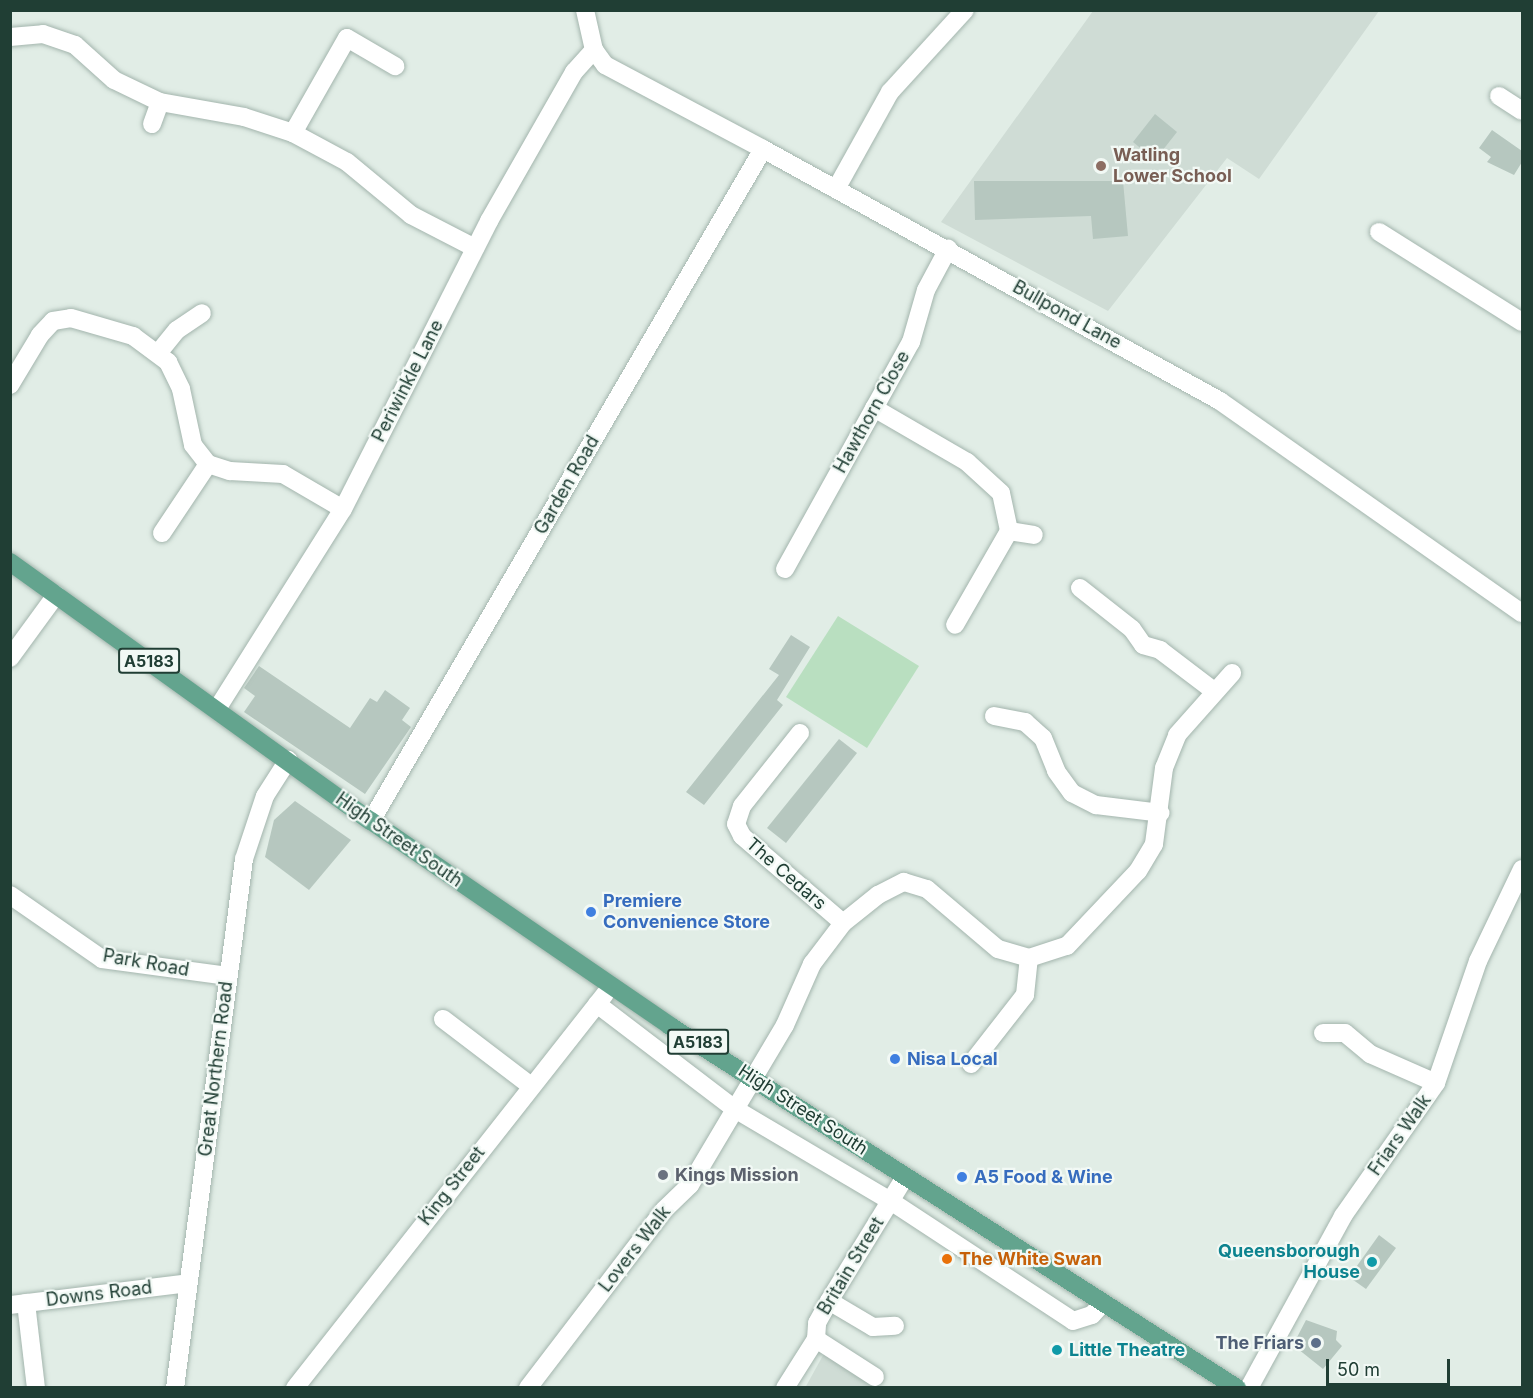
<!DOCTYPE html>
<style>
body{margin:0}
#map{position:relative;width:1533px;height:1398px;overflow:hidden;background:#e1ede6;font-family:Inter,sans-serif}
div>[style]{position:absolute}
.built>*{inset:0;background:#cfdcd5}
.green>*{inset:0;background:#b9dfc0}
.building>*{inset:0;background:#b6c7bf}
.roads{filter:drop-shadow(0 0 2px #a3b5ad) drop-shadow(0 0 2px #a3b5ad)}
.minor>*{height:18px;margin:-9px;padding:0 9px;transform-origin:9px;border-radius:9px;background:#fff}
.tertiary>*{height:18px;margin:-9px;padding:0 9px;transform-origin:9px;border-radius:9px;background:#fff}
.primary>*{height:18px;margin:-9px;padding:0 9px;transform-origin:9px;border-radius:9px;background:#63a48e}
.dots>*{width:16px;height:16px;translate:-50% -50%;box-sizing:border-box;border:3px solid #f2f9f5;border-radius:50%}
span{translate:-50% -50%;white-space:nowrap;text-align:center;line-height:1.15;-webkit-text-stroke:4.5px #f2f9f5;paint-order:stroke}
.shield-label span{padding:2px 4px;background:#f2f9f5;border:2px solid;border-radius:4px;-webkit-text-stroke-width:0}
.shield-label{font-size:16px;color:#203e34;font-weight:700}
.education-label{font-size:18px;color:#785e54;font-weight:700}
.left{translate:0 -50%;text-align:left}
.street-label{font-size:18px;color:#203e34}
.shop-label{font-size:18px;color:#366cbe;font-weight:700}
.worship-label{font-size:18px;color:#5b616d;font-weight:700}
.culture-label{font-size:18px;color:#0d838f;font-weight:700}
.right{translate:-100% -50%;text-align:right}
.food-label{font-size:18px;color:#c56008;font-weight:700}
.service-label{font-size:18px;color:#4e5e75;font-weight:700}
.frame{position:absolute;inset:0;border:12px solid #203e34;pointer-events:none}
.scale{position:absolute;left:1326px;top:1359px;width:124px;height:27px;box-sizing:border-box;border:3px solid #203e34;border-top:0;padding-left:8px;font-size:18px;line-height:21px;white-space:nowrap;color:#203e34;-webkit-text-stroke:4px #f2f9f5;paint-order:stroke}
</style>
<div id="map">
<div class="built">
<div style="clip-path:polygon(1093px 11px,1379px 11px,1259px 179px,1227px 158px,1108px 311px,941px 222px)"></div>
<div style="clip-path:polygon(826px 1350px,848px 1365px,880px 1387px,805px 1388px)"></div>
</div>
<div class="green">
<div style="clip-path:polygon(838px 616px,919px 666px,867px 748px,786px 697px)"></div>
</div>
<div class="building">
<div style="clip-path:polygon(1155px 114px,1177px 132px,1155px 160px,1133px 142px)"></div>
<div style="clip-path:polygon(1492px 130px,1522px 151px,1522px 162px,1514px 175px,1487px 162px,1491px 157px,1479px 148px)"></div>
<div style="clip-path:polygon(974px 181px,1123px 181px,1128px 236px,1093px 239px,1091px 216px,975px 220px)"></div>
<div style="clip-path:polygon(791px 635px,810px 647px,777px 700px,783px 705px,704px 805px,686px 792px,779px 675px,769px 669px)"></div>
<div style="clip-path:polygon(259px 666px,350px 728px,370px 698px,377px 702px,385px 690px,410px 708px,402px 720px,411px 727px,365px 794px,244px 712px,255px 696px,244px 688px)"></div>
<div style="clip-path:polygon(839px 739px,857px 753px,786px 843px,767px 828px)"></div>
<div style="clip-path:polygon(295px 801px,351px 840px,309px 890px,265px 857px,274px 820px)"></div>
<div style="clip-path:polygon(1379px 1235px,1396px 1248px,1366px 1289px,1349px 1277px)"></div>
<div style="clip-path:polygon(1306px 1320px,1337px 1331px,1336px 1340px,1342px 1346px,1323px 1369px,1293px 1345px)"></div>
</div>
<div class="roads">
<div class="minor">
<div style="left:10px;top:37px;width:33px;rotate:-5deg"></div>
<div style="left:43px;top:34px;width:34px;rotate:19deg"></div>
<div style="left:75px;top:45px;width:52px;rotate:41.9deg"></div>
<div style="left:114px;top:80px;width:51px;rotate:25.6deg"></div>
<div style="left:160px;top:102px;width:85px;rotate:10.1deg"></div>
<div style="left:244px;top:117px;width:52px;rotate:18.1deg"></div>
<div style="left:293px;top:133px;width:61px;rotate:28.2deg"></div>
<div style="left:347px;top:162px;width:83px;rotate:39.6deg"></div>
<div style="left:411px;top:215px;width:72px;rotate:27.3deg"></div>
<div style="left:1499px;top:96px;width:27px;rotate:33deg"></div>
<div style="left:152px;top:124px;width:23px;rotate:-70deg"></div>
<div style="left:293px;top:133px;width:109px;rotate:-60.4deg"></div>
<div style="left:347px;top:38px;width:56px;rotate:30.3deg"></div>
<div style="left:763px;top:149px;width:522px;rotate:28.87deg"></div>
<div style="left:1220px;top:401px;width:369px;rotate:35.1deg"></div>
<div style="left:836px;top:189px;width:111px;rotate:-60.9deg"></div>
<div style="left:890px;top:92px;width:111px;rotate:-47.6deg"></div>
<div style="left:1379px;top:232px;width:169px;rotate:32.2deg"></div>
<div style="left:159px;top:352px;width:28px;rotate:-51deg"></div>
<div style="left:177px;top:330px;width:30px;rotate:-34deg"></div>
<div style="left:10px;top:385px;width:58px;rotate:-59deg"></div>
<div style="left:40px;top:335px;width:19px;rotate:-47deg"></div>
<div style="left:53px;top:321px;width:18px;rotate:-9deg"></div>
<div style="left:71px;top:318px;width:65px;rotate:16.2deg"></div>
<div style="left:133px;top:336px;width:44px;rotate:36.6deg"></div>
<div style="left:168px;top:362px;width:30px;rotate:64deg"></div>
<div style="left:181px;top:389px;width:57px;rotate:77.9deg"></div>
<div style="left:193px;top:445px;width:24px;rotate:52deg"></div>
<div style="left:208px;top:464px;width:23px;rotate:18deg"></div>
<div style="left:230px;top:471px;width:53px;rotate:3.2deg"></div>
<div style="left:283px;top:474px;width:69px;rotate:30.3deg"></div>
<div style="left:874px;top:408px;width:108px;rotate:30.1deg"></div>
<div style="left:967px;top:462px;width:46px;rotate:42.4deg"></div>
<div style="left:1001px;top:493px;width:39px;rotate:78deg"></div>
<div style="left:1009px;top:531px;width:108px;rotate:119.9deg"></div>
<div style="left:1009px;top:531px;width:25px;rotate:9deg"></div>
<div style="left:162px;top:533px;width:83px;rotate:-56.3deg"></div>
<div style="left:785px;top:569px;width:260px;rotate:-61deg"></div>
<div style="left:911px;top:342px;width:54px;rotate:-73.9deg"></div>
<div style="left:926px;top:290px;width:47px;rotate:-61.8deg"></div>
<div style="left:1080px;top:588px;width:66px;rotate:38.3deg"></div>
<div style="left:1132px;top:629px;width:19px;rotate:55deg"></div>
<div style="left:1143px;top:645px;width:18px;rotate:16deg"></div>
<div style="left:1160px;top:650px;width:68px;rotate:37.2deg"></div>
<div style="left:10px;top:658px;width:78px;rotate:-53.9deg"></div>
<div style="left:994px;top:716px;width:32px;rotate:11deg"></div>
<div style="left:1025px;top:722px;width:24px;rotate:42deg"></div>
<div style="left:1043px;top:738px;width:35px;rotate:68deg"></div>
<div style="left:1056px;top:771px;width:27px;rotate:54deg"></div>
<div style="left:1072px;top:793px;width:27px;rotate:27deg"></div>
<div style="left:1096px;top:805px;width:65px;rotate:7deg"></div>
<div style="left:800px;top:733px;width:93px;rotate:128.5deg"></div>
<div style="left:742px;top:806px;width:19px;rotate:108deg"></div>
<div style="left:736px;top:824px;width:13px;rotate:63deg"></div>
<div style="left:742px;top:836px;width:133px;rotate:40.7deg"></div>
<div style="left:10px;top:895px;width:112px;rotate:34.8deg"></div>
<div style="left:102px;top:959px;width:127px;rotate:7.7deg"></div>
<div style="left:597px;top:1004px;width:173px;rotate:37.3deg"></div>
<div style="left:735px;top:1109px;width:179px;rotate:30.6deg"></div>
<div style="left:889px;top:1200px;width:220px;rotate:33.3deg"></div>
<div style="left:1073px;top:1321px;width:20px;rotate:-18deg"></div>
<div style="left:1092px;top:1315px;width:15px;rotate:-48deg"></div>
<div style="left:443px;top:1019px;width:111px;rotate:37.3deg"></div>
<div style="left:1323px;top:1033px;width:22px"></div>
<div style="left:1345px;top:1033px;width:33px;rotate:40deg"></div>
<div style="left:1370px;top:1054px;width:72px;rotate:23.7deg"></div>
<div style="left:971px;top:1064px;width:88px;rotate:-52deg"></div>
<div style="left:1025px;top:995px;width:37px;rotate:-84deg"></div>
<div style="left:829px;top:1301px;width:51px;rotate:30.6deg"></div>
<div style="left:873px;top:1327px;width:22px;rotate:-3deg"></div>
<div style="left:26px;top:1303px;width:86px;rotate:83.3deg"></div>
<div style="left:10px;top:1305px;width:179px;rotate:-7deg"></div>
<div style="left:816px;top:1339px;width:70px;rotate:32.8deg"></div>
<div style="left:295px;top:1388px;width:501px;rotate:-51.8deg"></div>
<div style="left:528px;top:1388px;width:224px;rotate:-52.6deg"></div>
<div style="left:664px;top:1210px;width:36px;rotate:-44deg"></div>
<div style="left:690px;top:1185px;width:186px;rotate:-59.3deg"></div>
<div style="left:785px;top:1025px;width:67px;rotate:-66.1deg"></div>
<div style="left:812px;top:964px;width:51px;rotate:-52.9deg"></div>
<div style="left:843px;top:923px;width:45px;rotate:-38.7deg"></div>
<div style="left:878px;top:895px;width:29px;rotate:-27deg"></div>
<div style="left:904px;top:882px;width:24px;rotate:17deg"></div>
<div style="left:927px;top:889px;width:93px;rotate:40.2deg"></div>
<div style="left:998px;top:949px;width:32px;rotate:16deg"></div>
<div style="left:1029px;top:958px;width:40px;rotate:-18deg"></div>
<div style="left:1067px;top:946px;width:103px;rotate:-46.6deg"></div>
<div style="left:1138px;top:871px;width:31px;rotate:-59deg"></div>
<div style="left:1154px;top:844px;width:77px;rotate:-82.5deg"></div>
<div style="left:1164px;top:768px;width:35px;rotate:-68deg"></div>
<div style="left:1177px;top:735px;width:83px;rotate:-48.4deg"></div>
<div style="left:785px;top:1388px;width:58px;rotate:-57.7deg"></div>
<div style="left:816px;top:1339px;width:16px;rotate:-86deg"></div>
<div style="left:817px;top:1323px;width:25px;rotate:-61deg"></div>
<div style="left:829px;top:1301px;width:145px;rotate:-58.5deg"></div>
<div style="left:1249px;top:1388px;width:196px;rotate:-61.3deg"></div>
<div style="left:1343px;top:1216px;width:162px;rotate:-55deg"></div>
<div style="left:1436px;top:1083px;width:129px;rotate:-71deg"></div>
<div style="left:1478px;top:961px;width:102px;rotate:-64.4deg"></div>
</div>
<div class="tertiary">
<div style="left:217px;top:709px;width:236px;rotate:-57.8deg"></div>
<div style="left:343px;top:509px;width:323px;rotate:-63.1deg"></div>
<div style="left:489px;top:221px;width:172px;rotate:-60.3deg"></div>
<div style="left:574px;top:72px;width:30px;rotate:-48deg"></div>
<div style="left:371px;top:821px;width:778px;rotate:-59.74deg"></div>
<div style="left:763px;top:149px;width:179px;rotate:-152deg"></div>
<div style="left:605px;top:65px;width:19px;rotate:-126deg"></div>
<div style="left:594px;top:50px;width:41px;rotate:-102.7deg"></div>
<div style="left:175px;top:1388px;width:533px;rotate:-82.57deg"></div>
<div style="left:244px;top:859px;width:66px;rotate:-71.6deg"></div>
<div style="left:265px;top:796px;width:43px;rotate:-57.4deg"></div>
</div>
<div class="primary">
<div style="left:10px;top:562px;width:444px;rotate:35.7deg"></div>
<div style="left:371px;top:821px;width:363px;rotate:34.4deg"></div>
<div style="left:670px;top:1026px;width:673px;rotate:32.56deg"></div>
</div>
</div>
<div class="dots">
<div style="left:1101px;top:166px;background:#8d6e63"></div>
<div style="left:591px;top:912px;background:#3f7fe0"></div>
<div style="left:895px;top:1059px;background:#3f7fe0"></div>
<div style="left:663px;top:1175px;background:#6b7280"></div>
<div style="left:962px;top:1177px;background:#3f7fe0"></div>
<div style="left:947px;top:1259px;background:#e8710a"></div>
<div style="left:1372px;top:1262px;background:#0f9aa8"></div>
<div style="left:1316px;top:1343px;background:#5c6f8a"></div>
<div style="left:1057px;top:1350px;background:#0f9aa8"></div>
</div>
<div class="shield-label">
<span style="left:149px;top:661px">A5183</span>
<span style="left:698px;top:1042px">A5183</span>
</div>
<div class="education-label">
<span class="left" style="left:1113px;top:166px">Watling<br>Lower School</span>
</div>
<div class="street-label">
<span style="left:1067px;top:315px;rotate:29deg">Bullpond Lane</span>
<span style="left:408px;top:381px;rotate:-63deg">Periwinkle Lane</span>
<span style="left:872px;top:412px;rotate:-61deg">Hawthorn Close</span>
<span style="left:567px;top:485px;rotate:-60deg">Garden Road</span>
<span style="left:399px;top:840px;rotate:35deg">High Street South</span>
<span style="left:786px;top:874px;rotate:41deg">The Cedars</span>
<span style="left:146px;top:963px;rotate:10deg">Park Road</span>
<span style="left:216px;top:1069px;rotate:-83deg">Great Northern Road</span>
<span style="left:803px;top:1110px;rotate:33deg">High Street South</span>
<span style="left:1400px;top:1135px;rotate:-55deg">Friars Walk</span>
<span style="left:452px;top:1186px;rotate:-52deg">King Street</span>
<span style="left:635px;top:1249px;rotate:-52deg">Lovers Walk</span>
<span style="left:851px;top:1266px;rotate:-59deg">Britain Street</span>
<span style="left:99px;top:1294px;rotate:-7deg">Downs Road</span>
</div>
<div class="shop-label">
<span class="left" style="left:603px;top:912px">Premiere<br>Convenience Store</span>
<span class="left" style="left:907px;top:1059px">Nisa Local</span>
<span class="left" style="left:974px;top:1177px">A5 Food &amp; Wine</span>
</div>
<div class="worship-label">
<span class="left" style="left:675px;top:1175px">Kings Mission</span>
</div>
<div class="culture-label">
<span class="right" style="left:1360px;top:1262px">Queensborough<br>House</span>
<span class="left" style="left:1069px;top:1350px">Little Theatre</span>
</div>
<div class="food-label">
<span class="left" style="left:959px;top:1259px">The White Swan</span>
</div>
<div class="service-label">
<span class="right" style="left:1304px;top:1343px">The Friars</span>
</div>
<div class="frame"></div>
<div class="scale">50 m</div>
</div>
